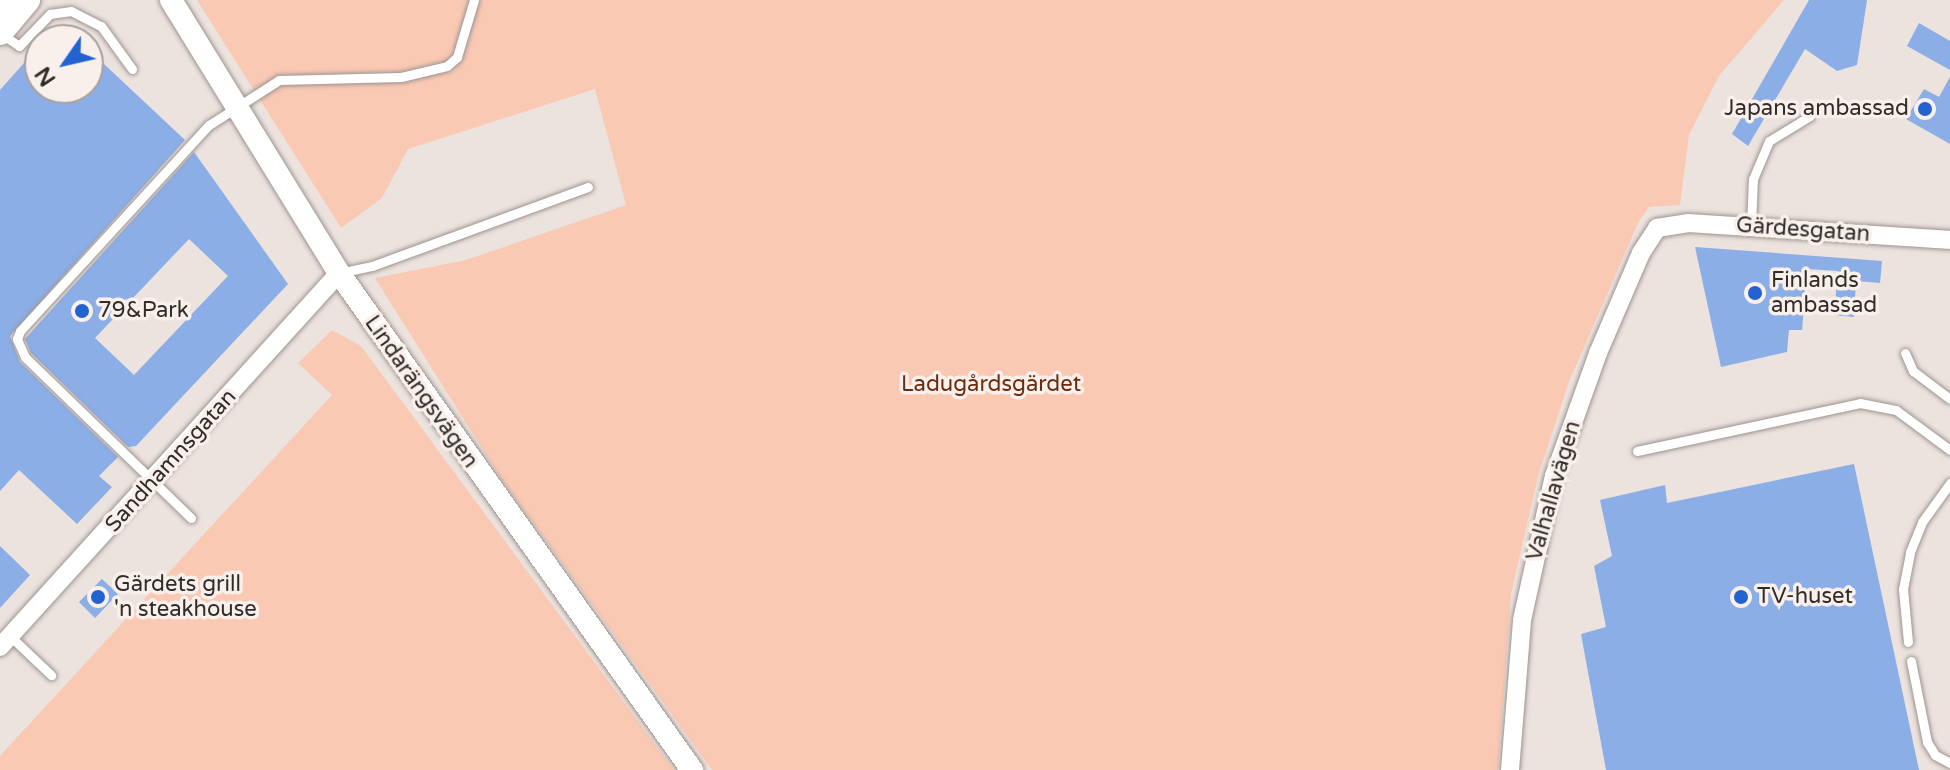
<!DOCTYPE html>
<meta charset="utf-8">
<style>
body{margin:0}
#map{position:relative;width:1950px;height:770px;overflow:hidden;background:#ece2de;font-family:"Varela Round",sans-serif}
div>[style]{position:absolute}
.green>*{inset:0;background:#f9c9b4}
.building>*{inset:0;background:#8caee6}
.roads{filter:drop-shadow(0 0 2px #9d9490) drop-shadow(0 0 2px #9d9490)}
.service>*{height:9px;margin:-4.5px;padding:0 4.5px;transform-origin:4.5px;border-radius:4.5px;background:#fff}
.minor>*{height:18px;margin:-9px;padding:0 9px;transform-origin:9px;border-radius:9px;background:#fff}
.tertiary>*{height:22px;margin:-11px;padding:0 11px;transform-origin:11px;border-radius:11px;background:#fff}
.secondary>*{height:26px;margin:-13px;padding:0 13px;transform-origin:13px;border-radius:13px;background:#fff}
.dots>*{width:22px;height:22px;translate:-50% -50%;box-sizing:border-box;border:4px solid #f9efeb;border-radius:50%}
span{translate:-50% -50%;white-space:nowrap;text-align:center;line-height:1.15;-webkit-text-stroke:7px #f9efeb;paint-order:stroke}
.poi-label{font-size:22px;color:#302c2a}
.right{translate:-100% -50%;text-align:right}
.left{translate:0 -50%;text-align:left}
.street-label{font-size:22px;color:#302c2a}
.park-label{font-size:22px;color:#692d0e}
.north{position:absolute;left:24px;top:24px;width:80px;height:80px;box-sizing:border-box;background:#f9efeb;border:2px solid #a9a19e;border-radius:50%;rotate:236deg;font-size:22px;font-weight:700;line-height:32px;text-align:center;color:#302c2a}
.north::after{content:'';display:block;margin:auto;width:28px;height:36px;background:#2263cf;clip-path:polygon(50% 0,100% 100%,50% 72%,0 100%)}
</style>
<div id="map">
<div class="green">
<div style="clip-path:polygon(197px 0,1784px 0,1719px 76px,1689px 135px,1680px 205px,1649px 207px,1638px 223px,1569px 382px,1538px 476px,1511px 594px,1498px 770px,712px 770px,500px 477px,375px 278px,466px 260px,626px 205px,595px 89px,408px 149px,382px 198px,341px 228px)"></div>
<div style="clip-path:polygon(332px 330px,361px 346px,674px 770px,0 770px,0 756px,332px 395px,298px 363px)"></div>
</div>
<div class="building">
<div style="clip-path:polygon(1809px 0,1867px 0,1857px 65px,1837px 71px,1805px 49px,1748px 146px,1732px 134px)"></div>
<div style="clip-path:polygon(1919px 23px,1950px 41px,1950px 70px,1907px 46px)"></div>
<div style="clip-path:polygon(40px 45px,40px 88px,88px 88px,88px 49px,185px 140px,10px 336px,20px 362px,118px 457px,99px 476px,112px 487px,77px 524px,19px 470px,0 491px,0 90px)"></div>
<div style="clip-path:polygon(1950px 77px,1950px 144px,1906px 119px,1924px 89px,1939px 97px)"></div>
<div style="clip-path:polygon(evenodd,194px 152px,288px 284px,136px 446px,128px 447px,31px 353px,25px 339px,194px 152px,189px 239px,228px 276px,134px 375px,95px 338px,189px 239px)"></div>
<div style="clip-path:polygon(1695px 247px,1882px 261px,1880px 283px,1856px 281px,1854px 317px,1834px 315px,1838px 271px,1807px 269px,1802px 330px,1789px 330px,1787px 352px,1721px 367px)"></div>
<div style="clip-path:polygon(1854px 464px,1919px 770px,1606px 770px,1581px 634px,1606px 627px,1594px 566px,1612px 556px,1600px 500px,1665px 485px,1667px 503px)"></div>
<div style="clip-path:polygon(0 546px,30px 575px,0 608px)"></div>
<div style="clip-path:polygon(102px 579px,118px 594px,95px 618px,79px 602px)"></div>
</div>
<div class="roads">
<div class="service">
<div style="left:0;top:33px;width:23px;rotate:34deg"></div>
<div style="left:19px;top:46px;width:45px;rotate:-45.9deg"></div>
<div style="left:50px;top:14px;width:21px;rotate:-8deg"></div>
<div style="left:71px;top:11px;width:34px;rotate:27deg"></div>
<div style="left:101px;top:26px;width:53px;rotate:54.2deg"></div>
<div style="left:1751px;top:226px;width:47px;rotate:-87.6deg"></div>
<div style="left:1753px;top:179px;width:41px;rotate:-67.2deg"></div>
<div style="left:1769px;top:141px;width:48px;rotate:-31.4deg"></div>
<div style="left:339px;top:273px;width:34px;rotate:-12deg"></div>
<div style="left:372px;top:266px;width:230px;rotate:-20.1deg"></div>
<div style="left:1905px;top:353px;width:20px;rotate:66deg"></div>
<div style="left:1913px;top:371px;width:46px;rotate:37.1deg"></div>
<div style="left:1637px;top:451px;width:228px;rotate:-12.1deg"></div>
<div style="left:1860px;top:403px;width:37px;rotate:11deg"></div>
<div style="left:1896px;top:410px;width:67px;rotate:36.5deg"></div>
<div style="left:191px;top:518px;width:231px;rotate:-135.9deg"></div>
<div style="left:25px;top:357px;width:20px;rotate:-114deg"></div>
<div style="left:17px;top:339px;width:9px;rotate:-69deg"></div>
<div style="left:20px;top:331px;width:280px;rotate:-47.5deg"></div>
<div style="left:209px;top:125px;width:83px;rotate:-32.7deg"></div>
<div style="left:279px;top:80px;width:122px;rotate:-1.4deg"></div>
<div style="left:401px;top:77px;width:47px;rotate:-13.4deg"></div>
<div style="left:447px;top:66px;width:13px;rotate:-42deg"></div>
<div style="left:457px;top:57px;width:59px;rotate:-73.4deg"></div>
<div style="left:10px;top:636px;width:57px;rotate:43.6deg"></div>
<div style="left:1908px;top:642px;width:53px;rotate:-95.4deg"></div>
<div style="left:1903px;top:589px;width:38px;rotate:-79deg"></div>
<div style="left:1910px;top:552px;width:32px;rotate:-68deg"></div>
<div style="left:1922px;top:522px;width:48px;rotate:-54.3deg"></div>
<div style="left:1911px;top:661px;width:83px;rotate:78.8deg"></div>
<div style="left:1927px;top:742px;width:15px;rotate:58deg"></div>
<div style="left:1935px;top:755px;width:17px;rotate:28deg"></div>
</div>
<div class="minor">
<div style="left:0;top:647px;width:505px;rotate:-47.81deg"></div>
<div style="left:1510px;top:770px;width:150px;rotate:-85.4deg"></div>
<div style="left:1522px;top:620px;width:148px;rotate:-77.5deg"></div>
<div style="left:1554px;top:476px;width:131px;rotate:-70.3deg"></div>
<div style="left:1598px;top:353px;width:109px;rotate:-66.7deg"></div>
<div style="left:1641px;top:253px;width:30px;rotate:-57deg"></div>
<div style="left:1657px;top:228px;width:32px;rotate:-9deg"></div>
<div style="left:1689px;top:223px;width:262px;rotate:3.7deg"></div>
</div>
<div class="tertiary">
<div style="left:171px;top:0;width:321px;rotate:58.4deg"></div>
<div style="left:339px;top:273px;width:610px;rotate:54.62deg"></div>
</div>
<div class="secondary">
<div style="left:0;top:2px;width:3px;rotate:-45deg"></div>
<div style="left:0;top:32px;width:42px;rotate:-49.8deg"></div>
</div>
</div>
<div class="dots">
<div style="left:1925px;top:109px;background:#2263cf"></div>
<div style="left:1755px;top:293px;background:#2263cf"></div>
<div style="left:82px;top:311px;background:#2263cf"></div>
<div style="left:98px;top:597px;background:#2263cf"></div>
<div style="left:1741px;top:597px;background:#2263cf"></div>
</div>
<div class="poi-label">
<span class="right" style="left:1909px;top:109px">Japans ambassad</span>
<span class="left" style="left:1771px;top:293px">Finlands<br>ambassad</span>
<span class="left" style="left:98px;top:311px">79&amp;Park</span>
<span class="left" style="left:114px;top:597px">Gärdets grill<br>'n steakhouse</span>
<span class="left" style="left:1757px;top:597px">TV-huset</span>
</div>
<div class="street-label">
<span style="left:1803px;top:230px;rotate:4deg">Gärdesgatan</span>
<span style="left:421px;top:392px;rotate:55deg">Lindarängsvägen</span>
<span style="left:171px;top:461px;rotate:-48deg">Sandhamnsgatan</span>
<span style="left:1554px;top:491px;rotate:-74deg">Valhallavägen</span>
</div>
<div class="park-label">
<span style="left:991px;top:385px">Ladugårdsgärdet</span>
</div>
<div class="north">N</div>
</div>
